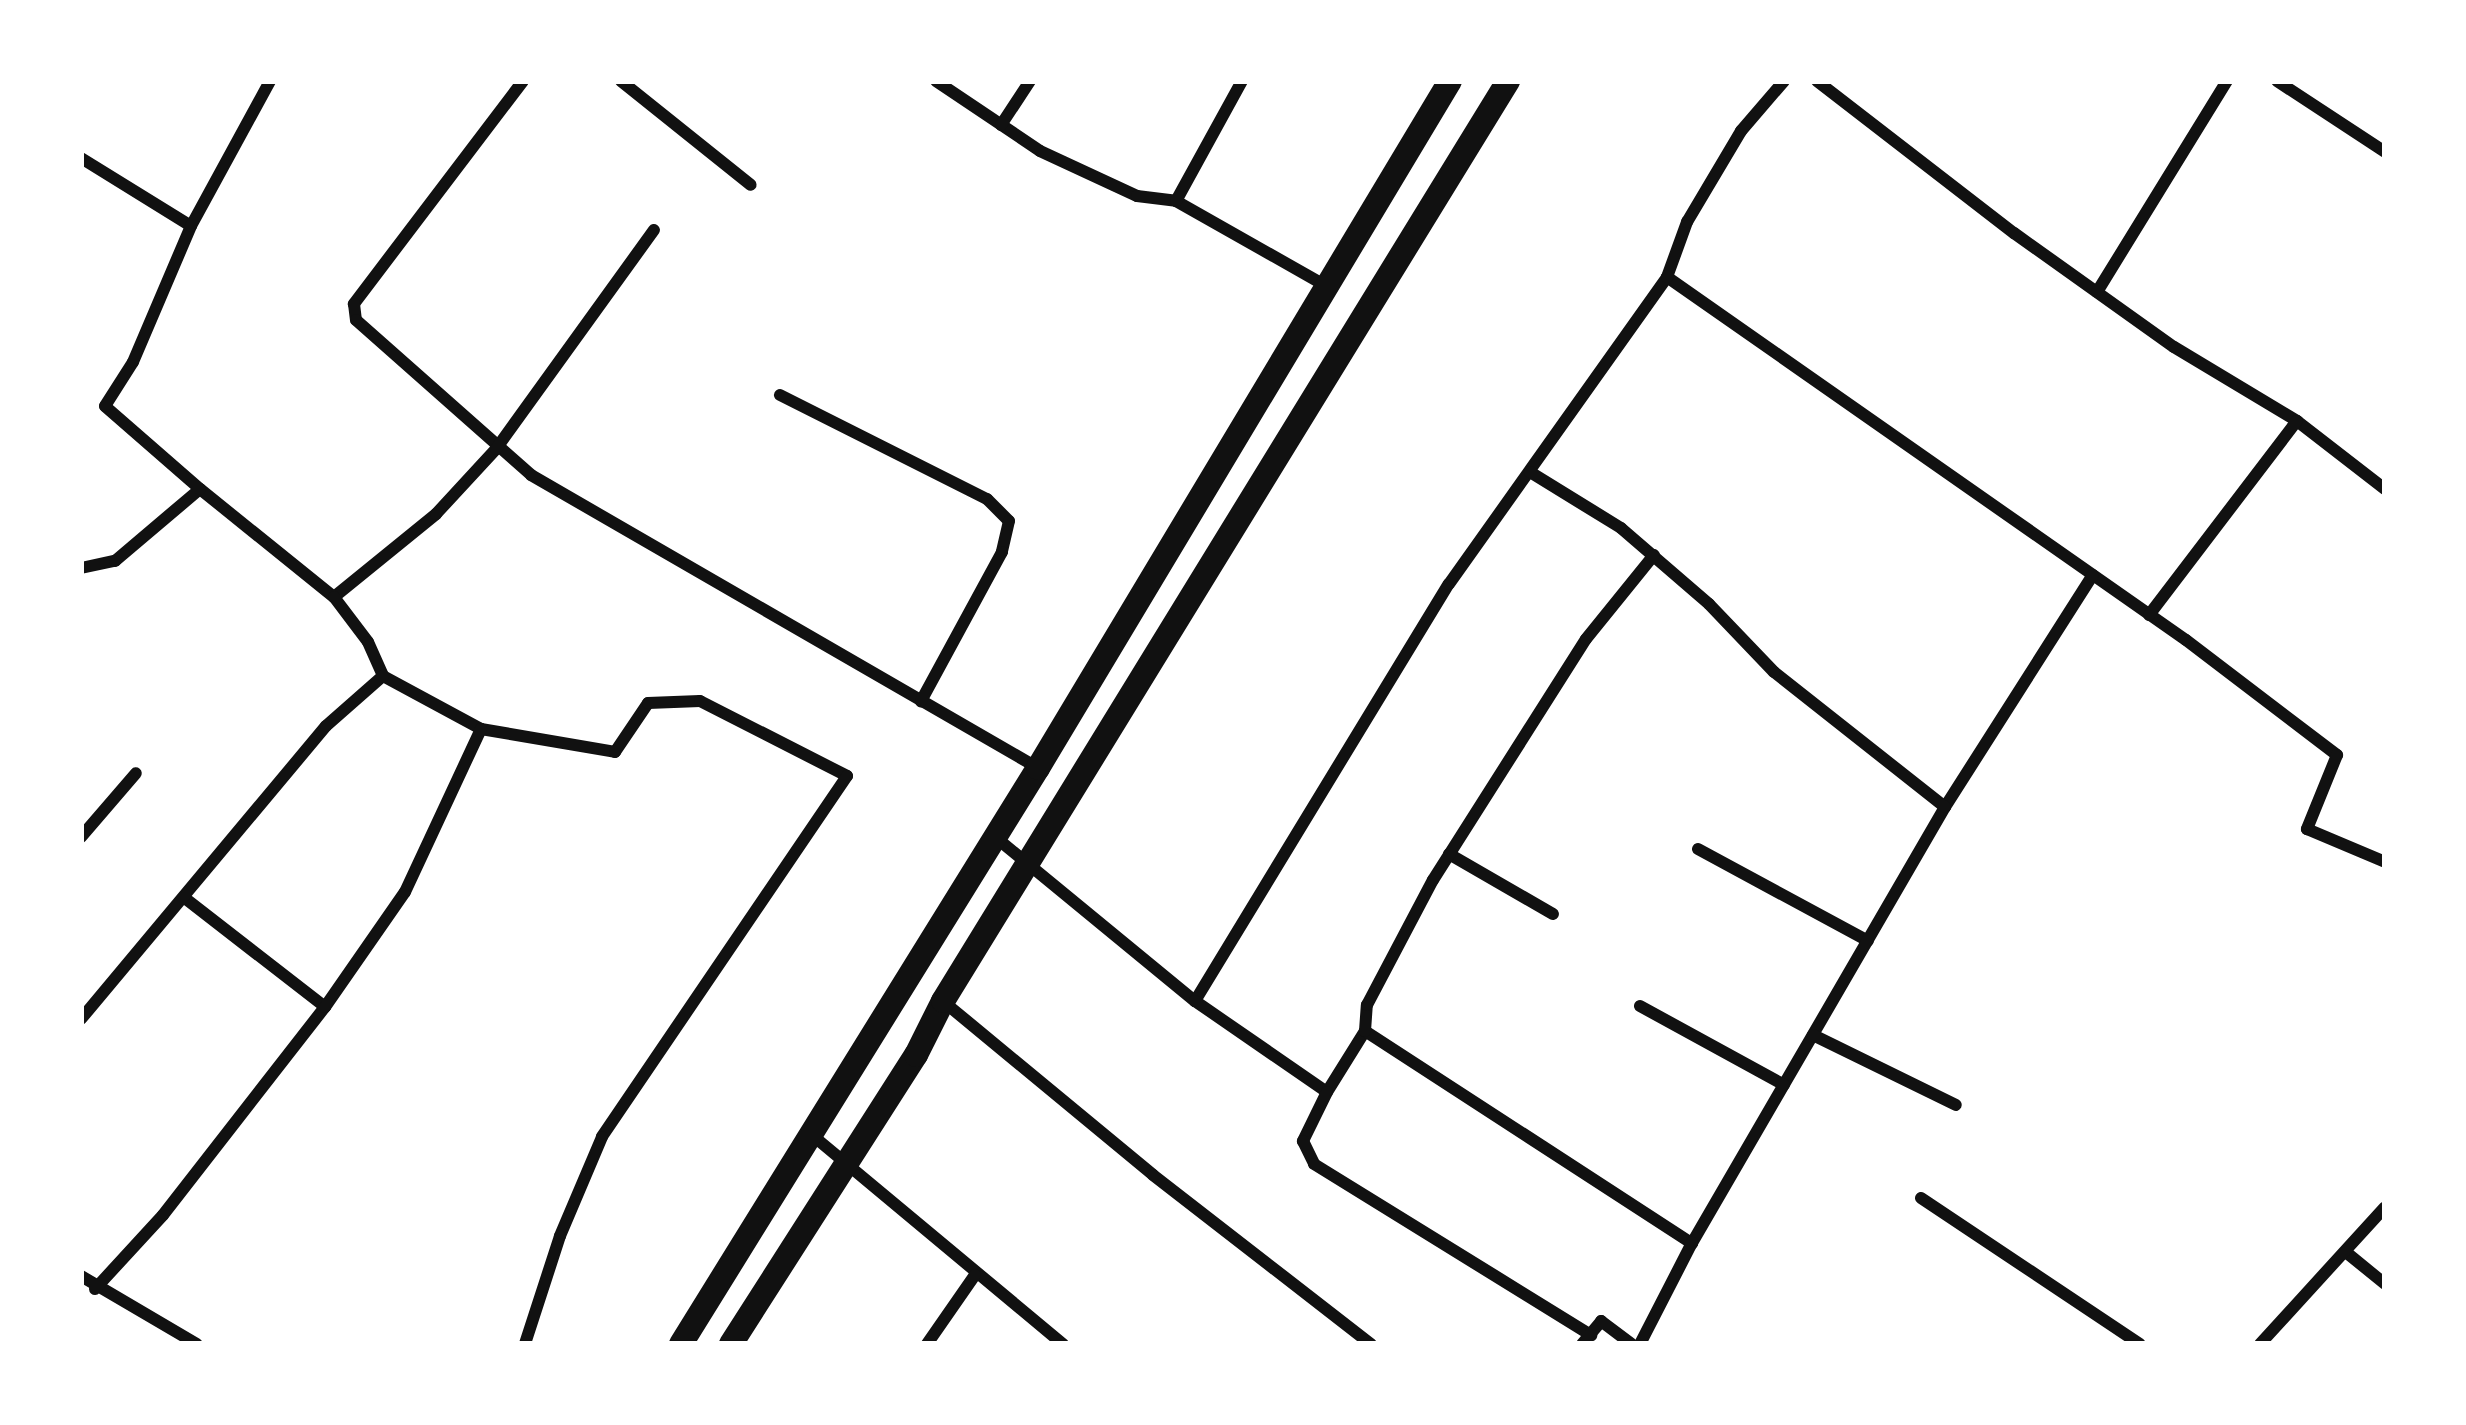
<!DOCTYPE html>
<style>
body{margin:0}
#map{position:relative;width:2466px;height:1425px;overflow:hidden;background:#fff;font-family:"IBM Plex Sans",sans-serif}
div>[style]{position:absolute}
.minor>*{height:12px;margin:-6px;padding:0 6px;transform-origin:6px;border-radius:6px;background:#111}
.secondary>*{height:24px;margin:-12px;padding:0 12px;transform-origin:12px;border-radius:12px;background:#111}
span{translate:-50% -50%;white-space:nowrap;text-align:center;line-height:1.15;-webkit-text-stroke:12px #fff;paint-order:stroke}
.frame{position:absolute;inset:0;border:84px solid #fff;pointer-events:none}
</style>
<div id="map">
<div class="minor">
<div style="left:523px;top:81px;width:280px;rotate:127.2deg"></div>
<div style="left:354px;top:304px;width:16px;rotate:83deg"></div>
<div style="left:356px;top:320px;width:234px;rotate:41.5deg"></div>
<div style="left:531px;top:475px;width:586px;rotate:30.02deg"></div>
<div style="left:621px;top:81px;width:166px;rotate:38.7deg"></div>
<div style="left:936px;top:81px;width:125px;rotate:33.9deg"></div>
<div style="left:1040px;top:151px;width:107px;rotate:24.9deg"></div>
<div style="left:1137px;top:196px;width:39px;rotate:7deg"></div>
<div style="left:1176px;top:201px;width:172px;rotate:29.5deg"></div>
<div style="left:1817px;top:81px;width:249px;rotate:37.7deg"></div>
<div style="left:2014px;top:233px;width:196px;rotate:35.5deg"></div>
<div style="left:2174px;top:347px;width:144px;rotate:31deg"></div>
<div style="left:2297px;top:421px;width:111px;rotate:37.7deg"></div>
<div style="left:2277px;top:81px;width:129px;rotate:33.3deg"></div>
<div style="left:1001px;top:125px;width:53px;rotate:-56.6deg"></div>
<div style="left:81px;top:158px;width:129px;rotate:31.7deg"></div>
<div style="left:1176px;top:201px;width:137px;rotate:-61.2deg"></div>
<div style="left:1667px;top:277px;width:633px;rotate:34.97deg"></div>
<div style="left:2186px;top:640px;width:190px;rotate:37.3deg"></div>
<div style="left:2337px;top:755px;width:80px;rotate:112.1deg"></div>
<div style="left:2307px;top:829px;width:85px;rotate:22.9deg"></div>
<div style="left:2097px;top:292px;width:248px;rotate:-58.4deg"></div>
<div style="left:780px;top:395px;width:232px;rotate:26.7deg"></div>
<div style="left:987px;top:499px;width:31px;rotate:45deg"></div>
<div style="left:1009px;top:521px;width:32px;rotate:103deg"></div>
<div style="left:1002px;top:552px;width:170px;rotate:118.5deg"></div>
<div style="left:200px;top:489px;width:172px;rotate:38.9deg"></div>
<div style="left:334px;top:597px;width:132px;rotate:-39.1deg"></div>
<div style="left:436px;top:514px;width:88px;rotate:-47.3deg"></div>
<div style="left:496px;top:449px;width:270px;rotate:-54.2deg"></div>
<div style="left:81px;top:568px;width:35px;rotate:-12deg"></div>
<div style="left:115px;top:561px;width:111px;rotate:-40.3deg"></div>
<div style="left:200px;top:489px;width:126px;rotate:-138.9deg"></div>
<div style="left:105px;top:406px;width:52px;rotate:-57.5deg"></div>
<div style="left:133px;top:362px;width:148px;rotate:-66.9deg"></div>
<div style="left:191px;top:226px;width:165px;rotate:-61.4deg"></div>
<div style="left:334px;top:597px;width:56px;rotate:52.9deg"></div>
<div style="left:368px;top:642px;width:37px;rotate:66deg"></div>
<div style="left:383px;top:676px;width:111px;rotate:28.4deg"></div>
<div style="left:481px;top:729px;width:136px;rotate:9.7deg"></div>
<div style="left:615px;top:752px;width:59px;rotate:-56deg"></div>
<div style="left:648px;top:703px;width:52px;rotate:-2.2deg"></div>
<div style="left:700px;top:701px;width:165px;rotate:27deg"></div>
<div style="left:847px;top:776px;width:436px;rotate:124.2deg"></div>
<div style="left:602px;top:1137px;width:108px;rotate:113deg"></div>
<div style="left:560px;top:1236px;width:114px;rotate:108deg"></div>
<div style="left:2149px;top:615px;width:244px;rotate:-52.7deg"></div>
<div style="left:1945px;top:807px;width:275px;rotate:-57.5deg"></div>
<div style="left:994px;top:836px;width:260px;rotate:39.4deg"></div>
<div style="left:1195px;top:1001px;width:488px;rotate:-58.7deg"></div>
<div style="left:1449px;top:584px;width:377px;rotate:-54.6deg"></div>
<div style="left:1667px;top:277px;width:59px;rotate:-70deg"></div>
<div style="left:1687px;top:222px;width:106px;rotate:-59.3deg"></div>
<div style="left:1741px;top:131px;width:66px;rotate:-49.3deg"></div>
<div style="left:81px;top:837px;width:84px;rotate:-49.3deg"></div>
<div style="left:1698px;top:849px;width:193px;rotate:28.4deg"></div>
<div style="left:1449px;top:854px;width:120px;rotate:30deg"></div>
<div style="left:186px;top:899px;width:176px;rotate:37.8deg"></div>
<div style="left:1195px;top:1001px;width:160px;rotate:34.6deg"></div>
<div style="left:1327px;top:1092px;width:72px;rotate:-58.1deg"></div>
<div style="left:1365px;top:1031px;width:390px;rotate:33deg"></div>
<div style="left:1692px;top:1243px;width:504px;rotate:-59.87deg"></div>
<div style="left:1945px;top:807px;width:218px;rotate:-141.7deg"></div>
<div style="left:1774px;top:672px;width:94px;rotate:-133.7deg"></div>
<div style="left:1709px;top:604px;width:116px;rotate:-139.2deg"></div>
<div style="left:1621px;top:528px;width:107px;rotate:-148.4deg"></div>
<div style="left:944px;top:1002px;width:271px;rotate:39.6deg"></div>
<div style="left:1153px;top:1175px;width:276px;rotate:37.8deg"></div>
<div style="left:1640px;top:1006px;width:164px;rotate:28.7deg"></div>
<div style="left:81px;top:1019px;width:382px;rotate:-50.1deg"></div>
<div style="left:326px;top:726px;width:76px;rotate:-41.3deg"></div>
<div style="left:1365px;top:1031px;width:26px;rotate:-86deg"></div>
<div style="left:1367px;top:1005px;width:141px;rotate:-62.2deg"></div>
<div style="left:1433px;top:880px;width:285px;rotate:-57.6deg"></div>
<div style="left:1586px;top:639px;width:108px;rotate:-51deg"></div>
<div style="left:1813px;top:1035px;width:159px;rotate:26.1deg"></div>
<div style="left:1327px;top:1092px;width:55px;rotate:116.1deg"></div>
<div style="left:1303px;top:1141px;width:25px;rotate:64deg"></div>
<div style="left:1314px;top:1164px;width:326px;rotate:31.7deg"></div>
<div style="left:812px;top:1135px;width:327px;rotate:39.8deg"></div>
<div style="left:1921px;top:1198px;width:263px;rotate:33.7deg"></div>
<div style="left:2347px;top:1253px;width:49px;rotate:39.2deg"></div>
<div style="left:81px;top:1276px;width:134px;rotate:30.4deg"></div>
<div style="left:95px;top:1289px;width:100px;rotate:-47.4deg"></div>
<div style="left:163px;top:1215px;width:264px;rotate:-52.1deg"></div>
<div style="left:325px;top:1007px;width:140px;rotate:-55.2deg"></div>
<div style="left:405px;top:892px;width:180px;rotate:-65deg"></div>
<div style="left:927px;top:1344px;width:84px;rotate:-55.2deg"></div>
<div style="left:1582px;top:1344px;width:30px;rotate:-50deg"></div>
<div style="left:1601px;top:1321px;width:38px;rotate:37deg"></div>
<div style="left:1640px;top:1344px;width:114px;rotate:-62.8deg"></div>
<div style="left:2260px;top:1344px;width:185px;rotate:-47.6deg"></div>
</div>
<div class="secondary">
<div style="left:681px;top:1344px;width:678px;rotate:-58.21deg"></div>
<div style="left:1038px;top:768px;width:801px;rotate:-59.05deg"></div>
<div style="left:731px;top:1344px;width:343px;rotate:-57.4deg"></div>
<div style="left:916px;top:1055px;width:60px;rotate:-63.4deg"></div>
<div style="left:943px;top:1001px;width:1080px;rotate:-58.44deg"></div>
</div>
<div class="frame"></div>
</div>
